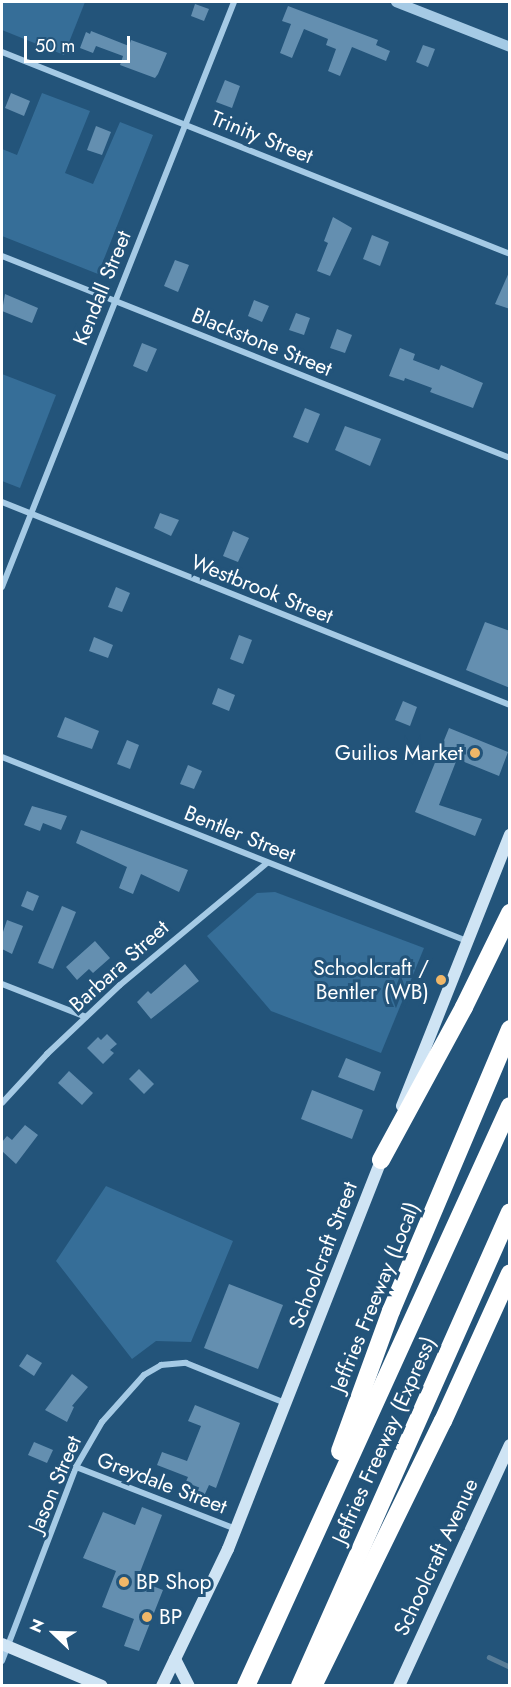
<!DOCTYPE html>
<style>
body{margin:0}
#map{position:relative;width:511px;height:1687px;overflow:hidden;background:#23547a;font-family:Jost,sans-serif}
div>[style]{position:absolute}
.green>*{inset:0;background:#366e98}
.stream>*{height:4.5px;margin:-2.25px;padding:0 2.25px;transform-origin:2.25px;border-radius:2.25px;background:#597d98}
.building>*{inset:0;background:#648fb0}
.minor>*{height:6px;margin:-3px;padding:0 3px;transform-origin:3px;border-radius:3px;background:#a5cae5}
.tertiary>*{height:10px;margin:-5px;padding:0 5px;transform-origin:5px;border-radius:5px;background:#a5cae5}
.secondary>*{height:12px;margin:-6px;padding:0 6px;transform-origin:6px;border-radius:6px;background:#cfe4f4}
.motorway>*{height:18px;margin:-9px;padding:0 9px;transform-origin:9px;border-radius:9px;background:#fff}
.dots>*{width:16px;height:16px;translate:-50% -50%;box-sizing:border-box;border:3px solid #23547a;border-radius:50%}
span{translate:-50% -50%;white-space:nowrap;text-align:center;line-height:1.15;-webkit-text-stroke:6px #23547a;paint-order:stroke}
.street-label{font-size:21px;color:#fff}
.poi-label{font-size:21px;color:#fff}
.right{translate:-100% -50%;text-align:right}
.left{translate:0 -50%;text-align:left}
.frame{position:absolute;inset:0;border:3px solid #fff;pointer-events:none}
.north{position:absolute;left:24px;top:1603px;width:60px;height:60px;-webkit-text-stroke:4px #23547a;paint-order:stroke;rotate:293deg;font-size:16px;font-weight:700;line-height:24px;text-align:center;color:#fff}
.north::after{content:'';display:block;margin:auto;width:21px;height:27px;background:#fff;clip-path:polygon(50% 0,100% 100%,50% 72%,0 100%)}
.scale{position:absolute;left:24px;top:36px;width:106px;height:27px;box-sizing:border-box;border:3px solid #fff;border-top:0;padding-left:8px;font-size:18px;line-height:21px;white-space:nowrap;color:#fff;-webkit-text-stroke:4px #23547a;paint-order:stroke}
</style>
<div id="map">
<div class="green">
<div style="clip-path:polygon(2px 2px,85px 2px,64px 55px,2px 30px)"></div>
<div style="clip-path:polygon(42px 93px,90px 111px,65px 173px,93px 184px,120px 122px,153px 135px,98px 274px,2px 236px,2px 149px,17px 155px)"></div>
<div style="clip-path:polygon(2px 374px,56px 395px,20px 488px,2px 481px)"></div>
<div style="clip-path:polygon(275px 892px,424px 948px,381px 1053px,271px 1011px,207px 936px,257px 893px)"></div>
<div style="clip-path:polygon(106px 1186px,233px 1241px,191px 1342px,156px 1341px,132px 1359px,56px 1261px)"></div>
</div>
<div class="stream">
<div style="left:489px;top:1657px;width:23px;rotate:25deg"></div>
</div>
<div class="building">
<div style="clip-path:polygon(195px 4px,209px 9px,204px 21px,191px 16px)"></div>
<div style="clip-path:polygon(288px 6px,378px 40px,376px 45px,390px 51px,386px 61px,352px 47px,340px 76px,328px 71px,336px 49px,326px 45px,328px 39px,304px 29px,292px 58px,280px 53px,291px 24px,282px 21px)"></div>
<div style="clip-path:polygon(91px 31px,129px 46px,131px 40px,167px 53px,158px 74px,155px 78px,120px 65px,123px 56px,96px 46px,93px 53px,80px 48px,86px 32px,90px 34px)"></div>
<div style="clip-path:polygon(423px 45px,435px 49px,428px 67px,416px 62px)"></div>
<div style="clip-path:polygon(225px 80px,240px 86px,232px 108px,216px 102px)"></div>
<div style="clip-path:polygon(11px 93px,30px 101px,24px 116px,5px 108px)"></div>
<div style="clip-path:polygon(96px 126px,111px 132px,102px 155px,87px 150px)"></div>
<div style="clip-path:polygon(333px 217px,352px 228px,330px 276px,317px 271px,328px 243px,324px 241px)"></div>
<div style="clip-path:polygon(372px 235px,389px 242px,380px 266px,363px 259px)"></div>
<div style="clip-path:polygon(175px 260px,189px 265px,178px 292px,164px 286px)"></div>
<div style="clip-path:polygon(510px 270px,510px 309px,495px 304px)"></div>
<div style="clip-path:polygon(5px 294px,38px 308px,32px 323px,2px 311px)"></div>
<div style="clip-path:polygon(254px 300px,269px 306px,262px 322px,248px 316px)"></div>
<div style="clip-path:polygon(296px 313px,310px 318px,304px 335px,289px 330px)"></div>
<div style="clip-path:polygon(337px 329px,352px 335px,345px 353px,330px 348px)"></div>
<div style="clip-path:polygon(142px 343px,157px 349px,147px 372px,133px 366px)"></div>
<div style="clip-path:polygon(400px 348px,415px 354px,413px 360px,439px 370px,441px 365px,483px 383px,473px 408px,430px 392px,432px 388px,405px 378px,404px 381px,389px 376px)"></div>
<div style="clip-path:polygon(305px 408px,320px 414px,308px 443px,293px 437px)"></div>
<div style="clip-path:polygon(345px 426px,381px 439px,370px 466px,335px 450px)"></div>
<div style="clip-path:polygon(160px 513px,179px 520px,171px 536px,154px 528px)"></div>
<div style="clip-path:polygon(233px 531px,249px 538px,238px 562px,223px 556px)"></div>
<div style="clip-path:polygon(116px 587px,130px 593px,122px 612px,108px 607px)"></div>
<div style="clip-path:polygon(485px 622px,510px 631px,510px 688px,466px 670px)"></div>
<div style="clip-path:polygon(239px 635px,252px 640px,243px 664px,230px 659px)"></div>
<div style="clip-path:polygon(94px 637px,113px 645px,108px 658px,89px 651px)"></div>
<div style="clip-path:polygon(218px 688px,235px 695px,229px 711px,212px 704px)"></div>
<div style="clip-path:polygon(403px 701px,417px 707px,410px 726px,395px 720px)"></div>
<div style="clip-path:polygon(65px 717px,99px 731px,92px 749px,57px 737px)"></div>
<div style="clip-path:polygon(449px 728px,508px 752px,499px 776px,457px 759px,439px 805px,482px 819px,475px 836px,415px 812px)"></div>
<div style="clip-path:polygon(127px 740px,139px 745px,130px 769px,117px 764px)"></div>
<div style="clip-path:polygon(188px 765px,202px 771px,194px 789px,180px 784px)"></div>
<div style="clip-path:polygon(32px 806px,67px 816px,61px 830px,43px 823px,40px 831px,24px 825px)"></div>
<div style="clip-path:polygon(81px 830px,188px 870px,179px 892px,141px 874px,133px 894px,119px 888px,127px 867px,76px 843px)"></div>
<div style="clip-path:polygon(27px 891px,39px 896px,33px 911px,21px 906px)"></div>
<div style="clip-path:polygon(62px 906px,76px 912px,53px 969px,38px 963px)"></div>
<div style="clip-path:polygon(7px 920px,23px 926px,12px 954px,2px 949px,2px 935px)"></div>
<div style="clip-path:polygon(95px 941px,110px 958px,93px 973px,89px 969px,77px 980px,66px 967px)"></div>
<div style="clip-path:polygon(185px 964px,199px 981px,151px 1019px,137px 1002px,148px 991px,151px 994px)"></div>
<div style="clip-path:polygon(107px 1034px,117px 1044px,110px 1050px,114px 1053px,103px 1064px,87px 1048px,98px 1037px,101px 1040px)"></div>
<div style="clip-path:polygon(346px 1058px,381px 1072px,374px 1091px,338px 1077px)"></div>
<div style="clip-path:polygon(139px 1069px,154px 1084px,144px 1094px,129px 1079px)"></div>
<div style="clip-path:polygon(69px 1071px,93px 1093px,82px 1105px,58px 1083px)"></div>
<div style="clip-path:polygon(312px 1090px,363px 1110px,352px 1139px,301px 1119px)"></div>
<div style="clip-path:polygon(25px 1125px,38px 1135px,16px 1164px,2px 1151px,2px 1142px,7px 1136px,12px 1140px)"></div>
<div style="clip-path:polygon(229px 1284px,283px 1305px,258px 1369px,204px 1348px)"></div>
<div style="clip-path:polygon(27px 1354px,42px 1363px,34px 1376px,19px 1366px)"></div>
<div style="clip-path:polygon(72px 1374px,88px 1387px,72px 1406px,74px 1407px,67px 1422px,45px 1410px)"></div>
<div style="clip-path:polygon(195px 1405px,240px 1423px,216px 1488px,209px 1485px,204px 1496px,183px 1488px,188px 1477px,157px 1465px,162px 1452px,187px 1461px,201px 1426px,188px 1421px)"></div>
<div style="clip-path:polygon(34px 1442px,53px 1450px,47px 1463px,28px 1455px)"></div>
<div style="clip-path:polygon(142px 1507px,162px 1515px,137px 1580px,163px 1590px,139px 1651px,124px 1646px,134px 1619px,102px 1607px,116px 1571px,83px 1558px,103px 1512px,135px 1525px)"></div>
</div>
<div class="minor">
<div style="left:2px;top:52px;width:547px;rotate:21.68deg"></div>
<div style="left:2px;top:256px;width:547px;rotate:21.68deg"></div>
<div style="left:2px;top:502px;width:547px;rotate:21.78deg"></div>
<div style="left:2px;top:587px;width:629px;rotate:-68.37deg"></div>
<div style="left:2px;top:757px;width:500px;rotate:21.59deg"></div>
<div style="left:2px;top:984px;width:90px;rotate:21.4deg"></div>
<div style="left:2px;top:1103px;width:67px;rotate:-47.4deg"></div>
<div style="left:47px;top:1054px;width:100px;rotate:-43.4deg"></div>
<div style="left:120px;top:985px;width:191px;rotate:-39.7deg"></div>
<div style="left:76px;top:1467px;width:172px;rotate:21.2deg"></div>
<div style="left:2px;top:1661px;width:208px;rotate:-69.1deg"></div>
<div style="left:76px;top:1467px;width:52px;rotate:-60deg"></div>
<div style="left:102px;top:1422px;width:63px;rotate:-48.2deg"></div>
<div style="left:144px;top:1375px;width:20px;rotate:-30deg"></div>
<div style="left:161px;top:1365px;width:25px;rotate:-5deg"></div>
<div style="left:186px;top:1363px;width:107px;rotate:22deg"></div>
</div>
<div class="tertiary">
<div style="left:396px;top:2px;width:123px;rotate:21.5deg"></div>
</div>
<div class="secondary">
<div style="left:402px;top:1106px;width:292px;rotate:-68.3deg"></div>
<div style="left:2px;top:1644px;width:108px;rotate:22.8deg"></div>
<div style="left:175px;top:1659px;width:30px;rotate:63deg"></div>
<div style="left:162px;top:1686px;width:152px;rotate:-64.3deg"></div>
<div style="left:228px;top:1549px;width:426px;rotate:-68.5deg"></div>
<div style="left:399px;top:1686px;width:265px;rotate:-65.3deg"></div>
</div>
<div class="motorway">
<div style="left:381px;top:1160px;width:174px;rotate:-61.5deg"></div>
<div style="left:464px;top:1007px;width:105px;rotate:-63.9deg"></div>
<div style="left:340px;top:1451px;width:149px;rotate:-70deg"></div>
<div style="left:391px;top:1311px;width:306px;rotate:-67.1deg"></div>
<div style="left:246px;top:1686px;width:637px;rotate:-65.53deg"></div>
<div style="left:300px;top:1686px;width:518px;rotate:-66.1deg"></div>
<div style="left:313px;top:1686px;width:295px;rotate:-63.9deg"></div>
<div style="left:443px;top:1421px;width:162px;rotate:-65.6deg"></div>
</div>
<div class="dots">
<div style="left:475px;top:753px;background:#f0b768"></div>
<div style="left:441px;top:980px;background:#f0b768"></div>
<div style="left:124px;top:1582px;background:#f0b768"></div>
<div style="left:147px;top:1617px;background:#f0b768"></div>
</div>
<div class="street-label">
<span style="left:262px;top:137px;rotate:22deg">Trinity Street</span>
<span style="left:102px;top:288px;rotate:-68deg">Kendall Street</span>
<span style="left:262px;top:342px;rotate:22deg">Blackstone Street</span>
<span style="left:262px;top:589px;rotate:22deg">Westbrook Street</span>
<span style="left:240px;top:834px;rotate:22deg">Bentler Street</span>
<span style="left:119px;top:966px;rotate:-42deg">Barbara Street</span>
<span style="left:323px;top:1255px;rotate:-69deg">Schoolcraft Street</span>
<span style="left:375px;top:1297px;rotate:-68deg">Jeffries Freeway (Local)</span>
<span style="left:384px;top:1440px;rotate:-66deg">Jeffries Freeway (Express)</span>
<span style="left:162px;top:1483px;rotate:21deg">Greydale Street</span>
<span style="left:55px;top:1484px;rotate:-67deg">Jason Street</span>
<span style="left:436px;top:1557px;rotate:-65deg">Schoolcraft Avenue</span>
</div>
<div class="poi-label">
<span class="right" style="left:463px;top:753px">Guilios Market</span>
<span class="right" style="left:429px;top:980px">Schoolcraft /<br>Bentler (WB)</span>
<span class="left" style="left:136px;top:1582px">BP Shop</span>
<span class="left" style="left:159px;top:1617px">BP</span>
</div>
<div class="frame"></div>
<div class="north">N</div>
<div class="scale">50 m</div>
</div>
